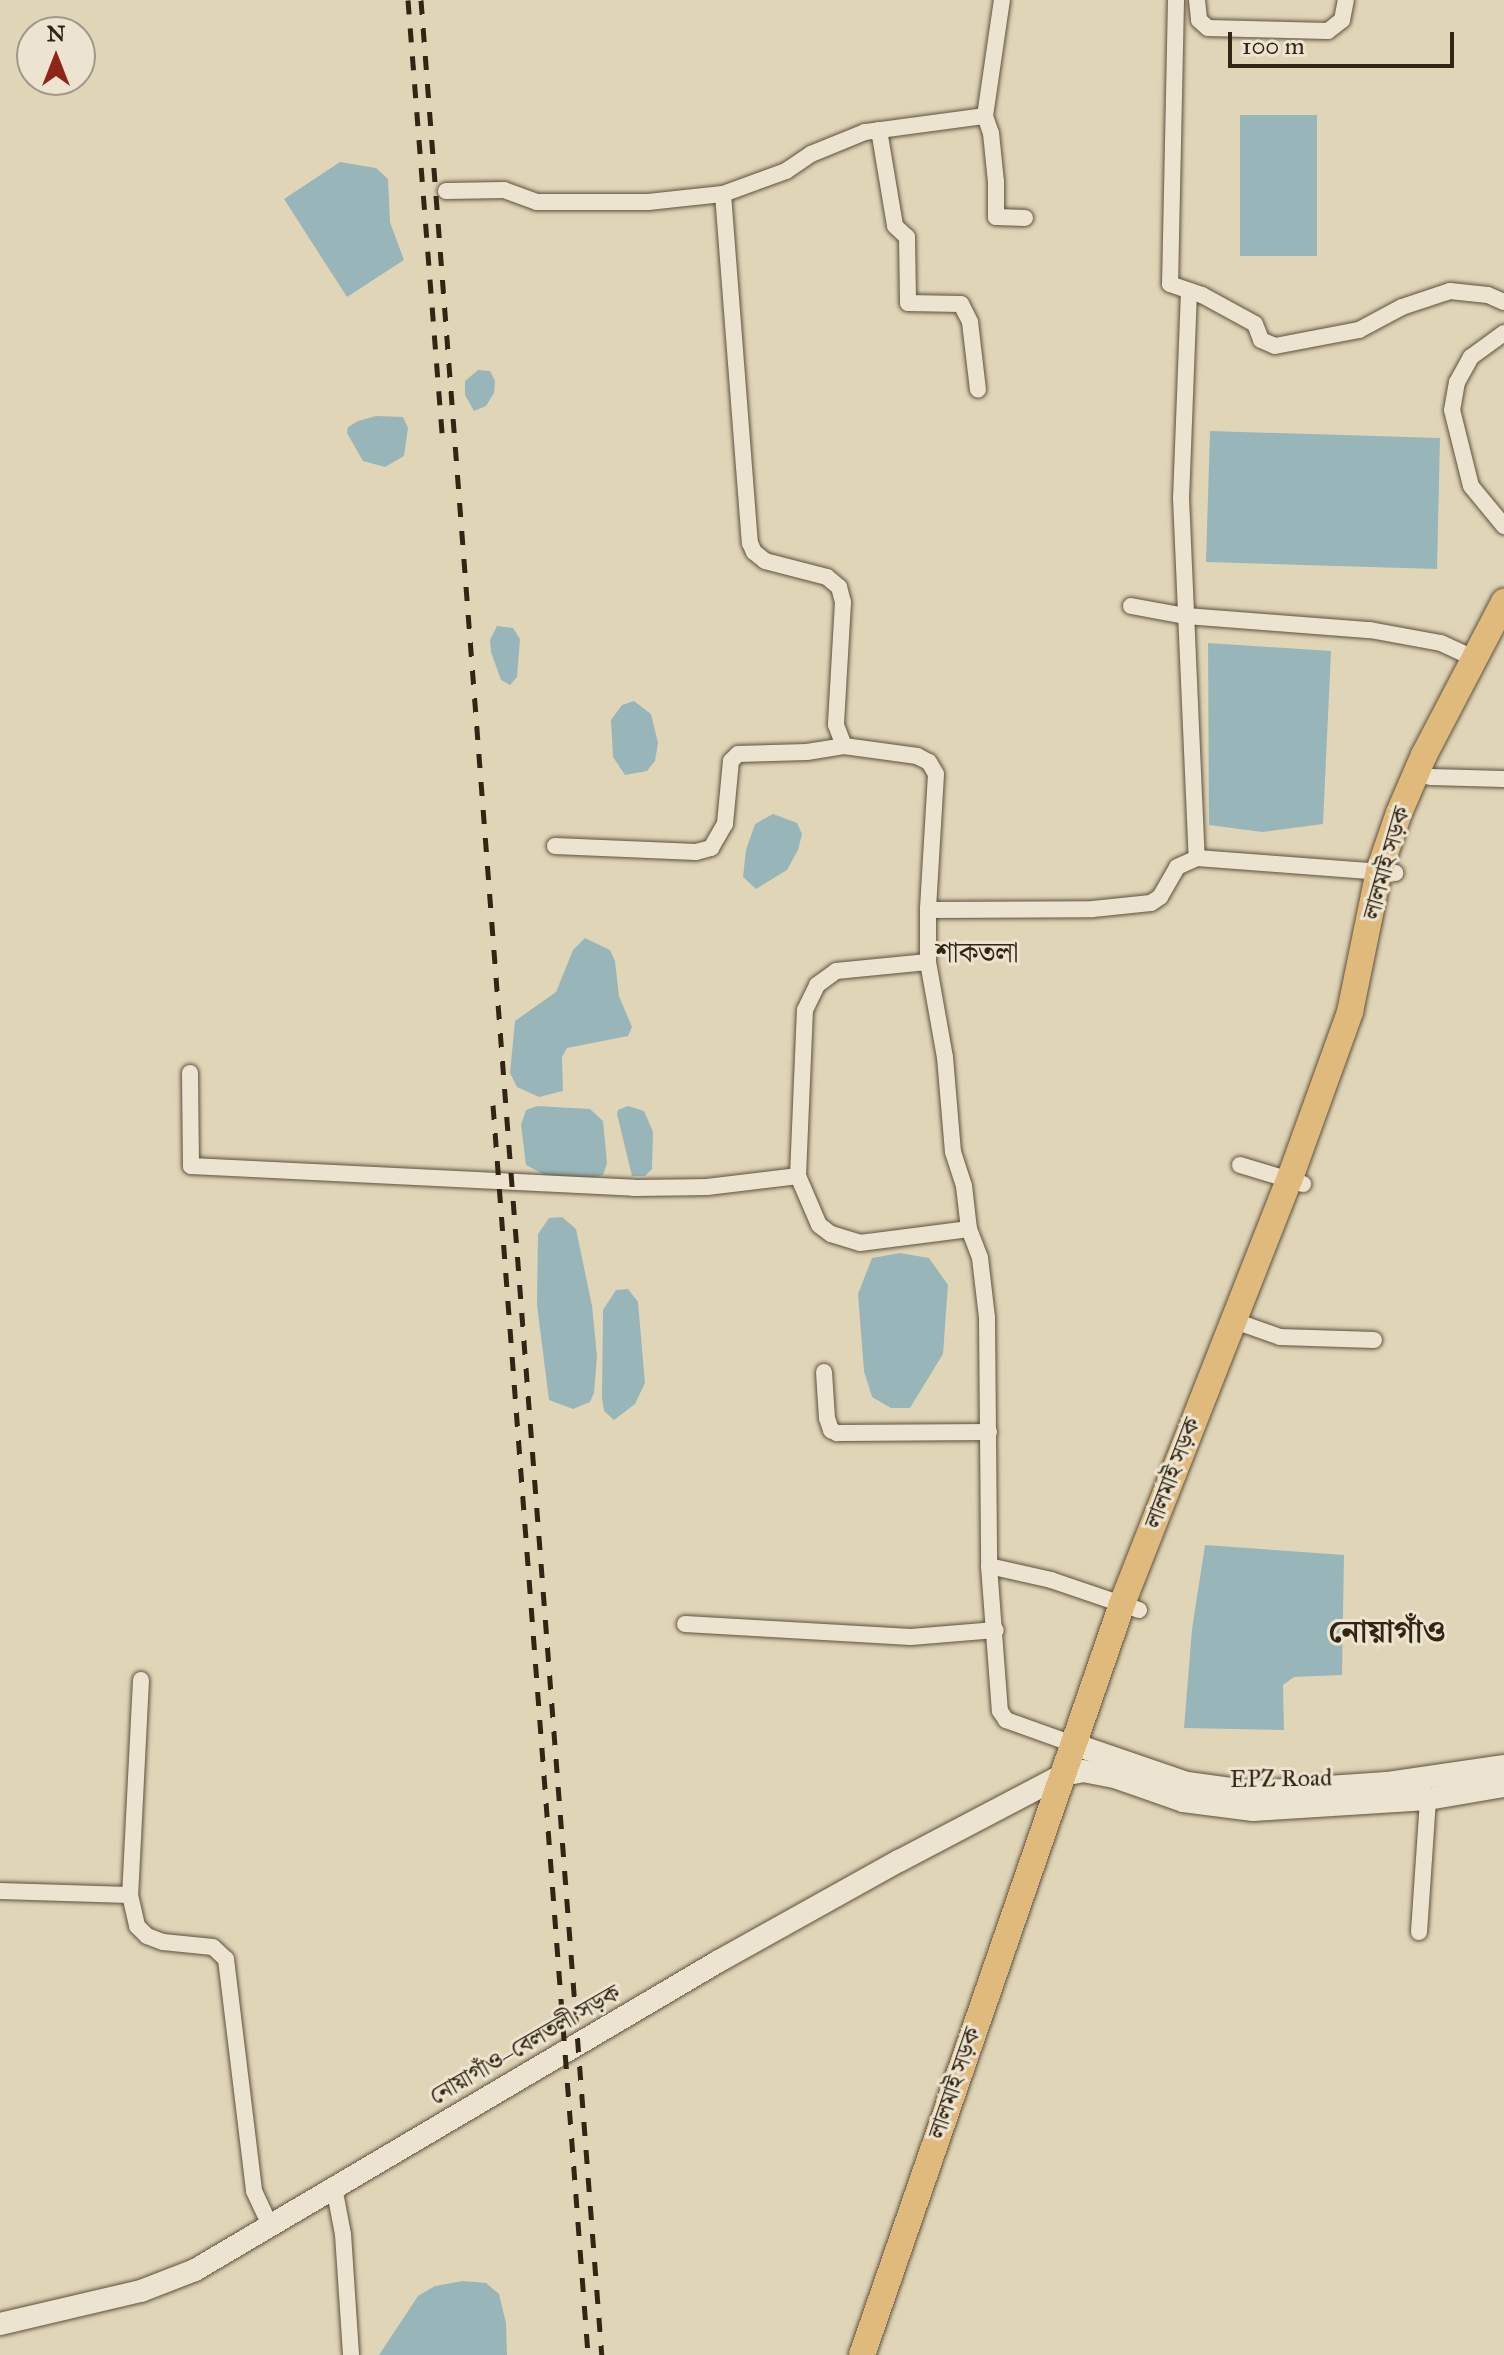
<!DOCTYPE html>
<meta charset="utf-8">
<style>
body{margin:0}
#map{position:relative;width:1504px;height:2355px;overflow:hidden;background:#e1d5b8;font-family:"IM FELL Great Primer","Noto Serif Bengali",serif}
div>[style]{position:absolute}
.water>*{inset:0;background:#98b6b9}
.roads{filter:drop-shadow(0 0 2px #5e513d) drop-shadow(0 0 2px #5e513d)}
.minor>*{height:16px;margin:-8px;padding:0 8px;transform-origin:8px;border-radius:8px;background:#ece4d1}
.secondary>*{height:22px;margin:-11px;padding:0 11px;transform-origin:11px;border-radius:11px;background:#ece4d1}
.primary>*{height:26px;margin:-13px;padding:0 13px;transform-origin:13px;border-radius:13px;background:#e0ba7c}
.rail>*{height:5px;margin-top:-2.5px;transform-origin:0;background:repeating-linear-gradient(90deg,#332514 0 14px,transparent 0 28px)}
span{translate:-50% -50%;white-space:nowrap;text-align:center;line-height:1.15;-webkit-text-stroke:6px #ece4d1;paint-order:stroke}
.street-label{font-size:24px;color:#332514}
.quarter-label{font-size:28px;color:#332514}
.district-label{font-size:32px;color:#332514;font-weight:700}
.north{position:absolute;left:16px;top:16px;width:80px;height:80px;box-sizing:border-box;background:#ece4d1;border:2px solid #a29885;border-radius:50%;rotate:0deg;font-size:22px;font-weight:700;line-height:32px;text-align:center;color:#332514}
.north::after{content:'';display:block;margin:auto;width:28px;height:36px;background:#8f2418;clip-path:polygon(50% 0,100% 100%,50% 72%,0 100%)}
.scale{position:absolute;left:1228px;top:32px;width:226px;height:36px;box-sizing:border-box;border:4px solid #332514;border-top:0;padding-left:10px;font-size:24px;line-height:28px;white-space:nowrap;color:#332514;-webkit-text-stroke:6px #ece4d1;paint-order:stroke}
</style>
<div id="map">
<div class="water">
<div style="clip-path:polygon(1240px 115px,1317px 115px,1317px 256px,1240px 256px)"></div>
<div style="clip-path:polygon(340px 162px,376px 168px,388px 179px,390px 222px,404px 260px,347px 297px,284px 199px)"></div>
<div style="clip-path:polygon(478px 370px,490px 371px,495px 381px,494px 393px,486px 406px,474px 411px,465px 395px,465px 381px)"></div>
<div style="clip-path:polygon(376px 416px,403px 417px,408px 428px,404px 456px,385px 467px,363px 461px,347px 433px,348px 427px,358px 421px)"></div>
<div style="clip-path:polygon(1210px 431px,1440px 438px,1437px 569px,1206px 562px)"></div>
<div style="clip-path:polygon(497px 626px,513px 628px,520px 639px,517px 677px,510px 685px,501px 680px,491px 652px,490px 640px)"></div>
<div style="clip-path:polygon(1208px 643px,1331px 651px,1323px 824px,1262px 832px,1209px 825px)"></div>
<div style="clip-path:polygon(634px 701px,651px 714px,658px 743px,655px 761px,647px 771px,625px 775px,613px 757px,611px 720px,622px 705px)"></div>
<div style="clip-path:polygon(773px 814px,797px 823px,802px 834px,798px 850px,787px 870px,756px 889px,743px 877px,746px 850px,755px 824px)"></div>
<div style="clip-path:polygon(585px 938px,610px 950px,615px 961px,619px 996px,632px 1027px,628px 1036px,567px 1048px,562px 1057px,563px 1091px,539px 1097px,517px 1087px,510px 1073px,515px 1021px,556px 992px,573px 950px)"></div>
<div style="clip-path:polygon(537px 1106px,590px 1109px,603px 1121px,607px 1163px,603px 1175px,592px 1178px,549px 1177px,526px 1165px,521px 1125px,526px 1110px)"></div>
<div style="clip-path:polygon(628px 1106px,644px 1111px,653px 1132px,652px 1169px,645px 1176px,632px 1176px,617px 1114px,618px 1110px)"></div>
<div style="clip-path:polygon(562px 1217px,576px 1229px,592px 1306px,597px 1356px,594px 1393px,590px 1402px,573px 1409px,549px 1400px,537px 1305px,538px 1234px,549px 1218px)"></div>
<div style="clip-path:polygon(900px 1253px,929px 1258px,948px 1285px,943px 1354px,910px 1408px,891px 1408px,872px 1397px,864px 1371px,858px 1294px,872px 1258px)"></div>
<div style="clip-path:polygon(628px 1289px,638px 1302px,645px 1383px,635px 1404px,614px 1420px,604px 1411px,602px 1398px,603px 1310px,616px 1290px)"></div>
<div style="clip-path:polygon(1205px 1545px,1344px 1555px,1342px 1675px,1294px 1677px,1283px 1685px,1284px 1730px,1184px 1728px,1192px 1629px)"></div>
<div style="clip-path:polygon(463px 2281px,486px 2283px,499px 2294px,506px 2323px,507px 2355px,379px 2355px,418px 2296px,435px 2286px)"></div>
</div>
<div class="roads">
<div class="minor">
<div style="left:1176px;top:0;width:284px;rotate:91.2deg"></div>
<div style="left:1170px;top:284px;width:34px;rotate:19deg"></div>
<div style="left:1202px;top:295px;width:60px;rotate:28.7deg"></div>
<div style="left:1255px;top:324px;width:17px;rotate:69deg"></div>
<div style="left:1261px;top:340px;width:15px;rotate:23deg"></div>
<div style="left:1275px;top:346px;width:86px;rotate:-10.8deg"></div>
<div style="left:1359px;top:330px;width:49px;rotate:-28.1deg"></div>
<div style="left:1402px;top:307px;width:51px;rotate:-18.4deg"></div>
<div style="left:1450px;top:291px;width:38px;rotate:6deg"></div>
<div style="left:1488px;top:295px;width:17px;rotate:24deg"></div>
<div style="left:1197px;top:0;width:20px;rotate:84deg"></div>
<div style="left:1199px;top:20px;width:12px;rotate:42deg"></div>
<div style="left:1208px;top:28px;width:120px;rotate:1.4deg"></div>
<div style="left:1328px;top:31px;width:18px;rotate:-38deg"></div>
<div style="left:1342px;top:20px;width:20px;rotate:-79deg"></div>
<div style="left:985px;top:116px;width:18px;rotate:71deg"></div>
<div style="left:991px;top:133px;width:49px;rotate:84.2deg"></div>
<div style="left:996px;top:182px;width:35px;rotate:90deg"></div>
<div style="left:996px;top:217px;width:29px;rotate:2deg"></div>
<div style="left:879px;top:130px;width:97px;rotate:80.5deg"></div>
<div style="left:895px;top:226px;width:16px;rotate:43deg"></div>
<div style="left:907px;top:237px;width:66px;rotate:89.1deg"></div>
<div style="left:908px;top:303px;width:53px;rotate:1.1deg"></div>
<div style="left:961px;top:304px;width:20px;rotate:63deg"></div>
<div style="left:970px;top:322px;width:68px;rotate:83.3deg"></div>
<div style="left:446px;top:191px;width:58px;rotate:-1deg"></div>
<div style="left:504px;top:190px;width:35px;rotate:20deg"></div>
<div style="left:537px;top:202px;width:111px"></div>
<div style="left:648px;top:202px;width:75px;rotate:-6.1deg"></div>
<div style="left:723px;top:194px;width:67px;rotate:-20.1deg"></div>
<div style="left:786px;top:171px;width:30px;rotate:-34deg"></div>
<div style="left:811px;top:154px;width:58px;rotate:-22.2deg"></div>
<div style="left:865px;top:132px;width:121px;rotate:-7.6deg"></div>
<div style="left:985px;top:116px;width:117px;rotate:-81.7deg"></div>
<div style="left:723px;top:194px;width:350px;rotate:85.6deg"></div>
<div style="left:750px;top:543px;width:10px;rotate:66deg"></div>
<div style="left:754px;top:552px;width:14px;rotate:39deg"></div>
<div style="left:765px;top:561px;width:64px;rotate:14.5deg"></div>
<div style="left:827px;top:577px;width:16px;rotate:40deg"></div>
<div style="left:839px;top:587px;width:16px;rotate:75deg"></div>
<div style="left:843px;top:602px;width:123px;rotate:93.3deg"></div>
<div style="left:836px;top:725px;width:22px;rotate:69deg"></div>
<div style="left:844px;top:746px;width:74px;rotate:7.8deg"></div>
<div style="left:917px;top:756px;width:13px;rotate:27deg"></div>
<div style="left:929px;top:762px;width:14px;rotate:60deg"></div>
<div style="left:936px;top:774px;width:136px;rotate:93.4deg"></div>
<div style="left:1189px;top:291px;width:207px;rotate:92.2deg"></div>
<div style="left:1181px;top:498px;width:360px;rotate:87.5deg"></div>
<div style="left:1504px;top:333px;width:41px;rotate:144deg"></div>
<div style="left:1471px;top:357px;width:29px;rotate:119deg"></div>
<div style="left:1457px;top:382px;width:28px;rotate:100deg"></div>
<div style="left:1452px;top:410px;width:78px;rotate:76deg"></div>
<div style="left:1471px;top:486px;width:52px;rotate:50.5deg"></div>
<div style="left:1131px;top:606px;width:56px;rotate:10.3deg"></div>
<div style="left:1186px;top:616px;width:185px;rotate:4.4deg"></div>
<div style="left:1370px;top:630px;width:72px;rotate:10.4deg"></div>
<div style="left:1441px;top:643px;width:38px;rotate:25deg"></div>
<div style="left:1430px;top:777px;width:74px;rotate:1.5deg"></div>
<div style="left:555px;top:846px;width:141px;rotate:2.4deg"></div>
<div style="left:696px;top:852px;width:16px;rotate:-15deg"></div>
<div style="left:711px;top:848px;width:28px;rotate:-60deg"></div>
<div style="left:725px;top:824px;width:63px;rotate:-84.6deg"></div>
<div style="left:731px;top:761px;width:10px;rotate:-45deg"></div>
<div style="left:738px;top:754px;width:69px;rotate:-1.7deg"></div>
<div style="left:807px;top:752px;width:37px;rotate:-9deg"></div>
<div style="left:928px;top:962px;width:97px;rotate:79.9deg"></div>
<div style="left:945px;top:1057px;width:95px;rotate:85.2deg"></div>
<div style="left:953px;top:1152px;width:36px;rotate:72deg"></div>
<div style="left:964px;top:1186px;width:43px;rotate:83.4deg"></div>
<div style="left:190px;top:1073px;width:93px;rotate:89.4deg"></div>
<div style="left:191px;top:1166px;width:444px;rotate:2.8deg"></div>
<div style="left:634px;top:1188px;width:73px;rotate:-0.8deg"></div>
<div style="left:707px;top:1187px;width:92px;rotate:-6.9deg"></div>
<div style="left:798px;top:1176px;width:166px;rotate:-87.6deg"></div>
<div style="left:805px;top:1010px;width:28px;rotate:-64deg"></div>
<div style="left:817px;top:985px;width:24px;rotate:-36deg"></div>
<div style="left:836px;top:971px;width:92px;rotate:-5.6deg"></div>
<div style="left:928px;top:962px;width:52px;rotate:-90deg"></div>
<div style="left:928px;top:910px;width:165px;rotate:-0.3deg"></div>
<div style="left:1093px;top:909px;width:58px;rotate:-5.9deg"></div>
<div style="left:1151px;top:903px;width:11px;rotate:-34deg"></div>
<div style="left:1160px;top:897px;width:34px;rotate:-60deg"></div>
<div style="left:1177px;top:867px;width:22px;rotate:-24deg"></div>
<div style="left:1197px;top:858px;width:199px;rotate:4.3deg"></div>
<div style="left:1240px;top:1165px;width:66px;rotate:16.8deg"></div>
<div style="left:798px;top:1176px;width:53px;rotate:66.8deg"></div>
<div style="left:819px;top:1225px;width:15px;rotate:37deg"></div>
<div style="left:831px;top:1234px;width:30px;rotate:17deg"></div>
<div style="left:860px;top:1243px;width:110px;rotate:-7.3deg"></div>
<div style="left:969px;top:1229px;width:31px;rotate:69deg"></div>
<div style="left:980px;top:1258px;width:60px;rotate:83.3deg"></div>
<div style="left:987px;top:1318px;width:248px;rotate:89.5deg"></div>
<div style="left:989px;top:1566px;width:145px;rotate:85.7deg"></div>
<div style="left:1000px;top:1711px;width:11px;rotate:56deg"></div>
<div style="left:1006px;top:1720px;width:71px;rotate:19.7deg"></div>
<div style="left:1232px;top:1320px;width:51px;rotate:19.5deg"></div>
<div style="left:1280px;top:1337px;width:94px;rotate:1.8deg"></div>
<div style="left:824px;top:1372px;width:46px;rotate:86.3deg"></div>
<div style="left:827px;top:1418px;width:13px;rotate:72deg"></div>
<div style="left:831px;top:1430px;width:7px;rotate:27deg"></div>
<div style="left:837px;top:1433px;width:152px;rotate:-0.4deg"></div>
<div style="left:989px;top:1566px;width:64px;rotate:12.7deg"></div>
<div style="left:1051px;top:1580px;width:93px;rotate:18.8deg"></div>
<div style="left:685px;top:1624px;width:226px;rotate:3.3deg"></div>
<div style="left:911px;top:1637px;width:85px;rotate:-4.7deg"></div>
<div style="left:141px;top:1680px;width:215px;rotate:92.9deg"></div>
<div style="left:130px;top:1895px;width:32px;rotate:77deg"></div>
<div style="left:137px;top:1926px;width:14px;rotate:45deg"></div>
<div style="left:147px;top:1936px;width:17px;rotate:21deg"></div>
<div style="left:163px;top:1942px;width:50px;rotate:5.7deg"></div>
<div style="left:213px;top:1947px;width:18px;rotate:43deg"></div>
<div style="left:226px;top:1959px;width:234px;rotate:83.1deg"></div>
<div style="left:254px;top:2191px;width:38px;rotate:65deg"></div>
<div style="left:0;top:1891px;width:130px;rotate:1.8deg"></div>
<div style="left:1419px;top:1932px;width:133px;rotate:-86.1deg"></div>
<div style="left:334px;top:2187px;width:48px;rotate:79.2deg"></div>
<div style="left:343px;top:2234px;width:121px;rotate:86.2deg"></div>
</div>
<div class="secondary">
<div style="left:1073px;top:1744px;width:120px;rotate:18.9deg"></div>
<div style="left:1187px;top:1783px;width:68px;rotate:7.7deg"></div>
<div style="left:1254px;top:1792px;width:133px;rotate:-3.9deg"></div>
<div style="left:1387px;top:1783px;width:118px;rotate:-8.3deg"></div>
<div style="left:0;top:2324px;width:145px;rotate:-13.2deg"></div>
<div style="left:141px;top:2291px;width:58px;rotate:-21.3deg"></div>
<div style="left:195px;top:2270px;width:608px;rotate:-30.53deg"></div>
<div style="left:719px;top:1961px;width:206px;rotate:-29.1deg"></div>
<div style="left:899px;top:1861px;width:185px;rotate:-27.7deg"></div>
<div style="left:1063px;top:1775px;width:20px;rotate:-11deg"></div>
<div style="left:1083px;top:1771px;width:33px;rotate:11deg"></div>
<div style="left:1115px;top:1777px;width:72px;rotate:19.4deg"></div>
<div style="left:1183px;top:1801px;width:71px;rotate:7.3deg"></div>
<div style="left:1253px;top:1810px;width:175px;rotate:-3.6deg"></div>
<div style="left:1428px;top:1799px;width:77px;rotate:-9.7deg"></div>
</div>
<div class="primary">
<div style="left:862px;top:2355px;width:795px;rotate:-70.9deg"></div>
<div style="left:1122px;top:1604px;width:458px;rotate:-68.5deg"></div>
<div style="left:1290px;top:1178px;width:177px;rotate:-70.1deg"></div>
<div style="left:1350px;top:1012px;width:144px;rotate:-78.4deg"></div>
<div style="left:1379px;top:871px;width:61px;rotate:-71deg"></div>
<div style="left:1399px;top:813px;width:63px;rotate:-66.7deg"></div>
<div style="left:1424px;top:755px;width:173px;rotate:-62.4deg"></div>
</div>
</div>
<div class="rail">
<div style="left:408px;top:0;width:448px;rotate:85.5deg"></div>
<div style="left:421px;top:0;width:2362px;rotate:85.61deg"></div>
<div style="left:493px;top:1105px;width:1254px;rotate:85.65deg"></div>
</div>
<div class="street-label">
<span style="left:1387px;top:863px;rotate:-74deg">লালমাই সড়ক</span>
<span style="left:1173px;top:1473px;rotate:-69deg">লালমাই সড়ক</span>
<span style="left:1281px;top:1779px;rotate:-1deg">EPZ Road</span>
<span style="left:525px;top:2045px;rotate:-30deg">নোয়াগাঁও–বেলতলী সড়ক</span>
<span style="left:955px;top:2083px;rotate:-71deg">লালমাই সড়ক</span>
</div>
<div class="quarter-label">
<span style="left:977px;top:953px">শাকতলা</span>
</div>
<div class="district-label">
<span style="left:1387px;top:1632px">নোয়াগাঁও</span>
</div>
<div class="north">N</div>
<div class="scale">100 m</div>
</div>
